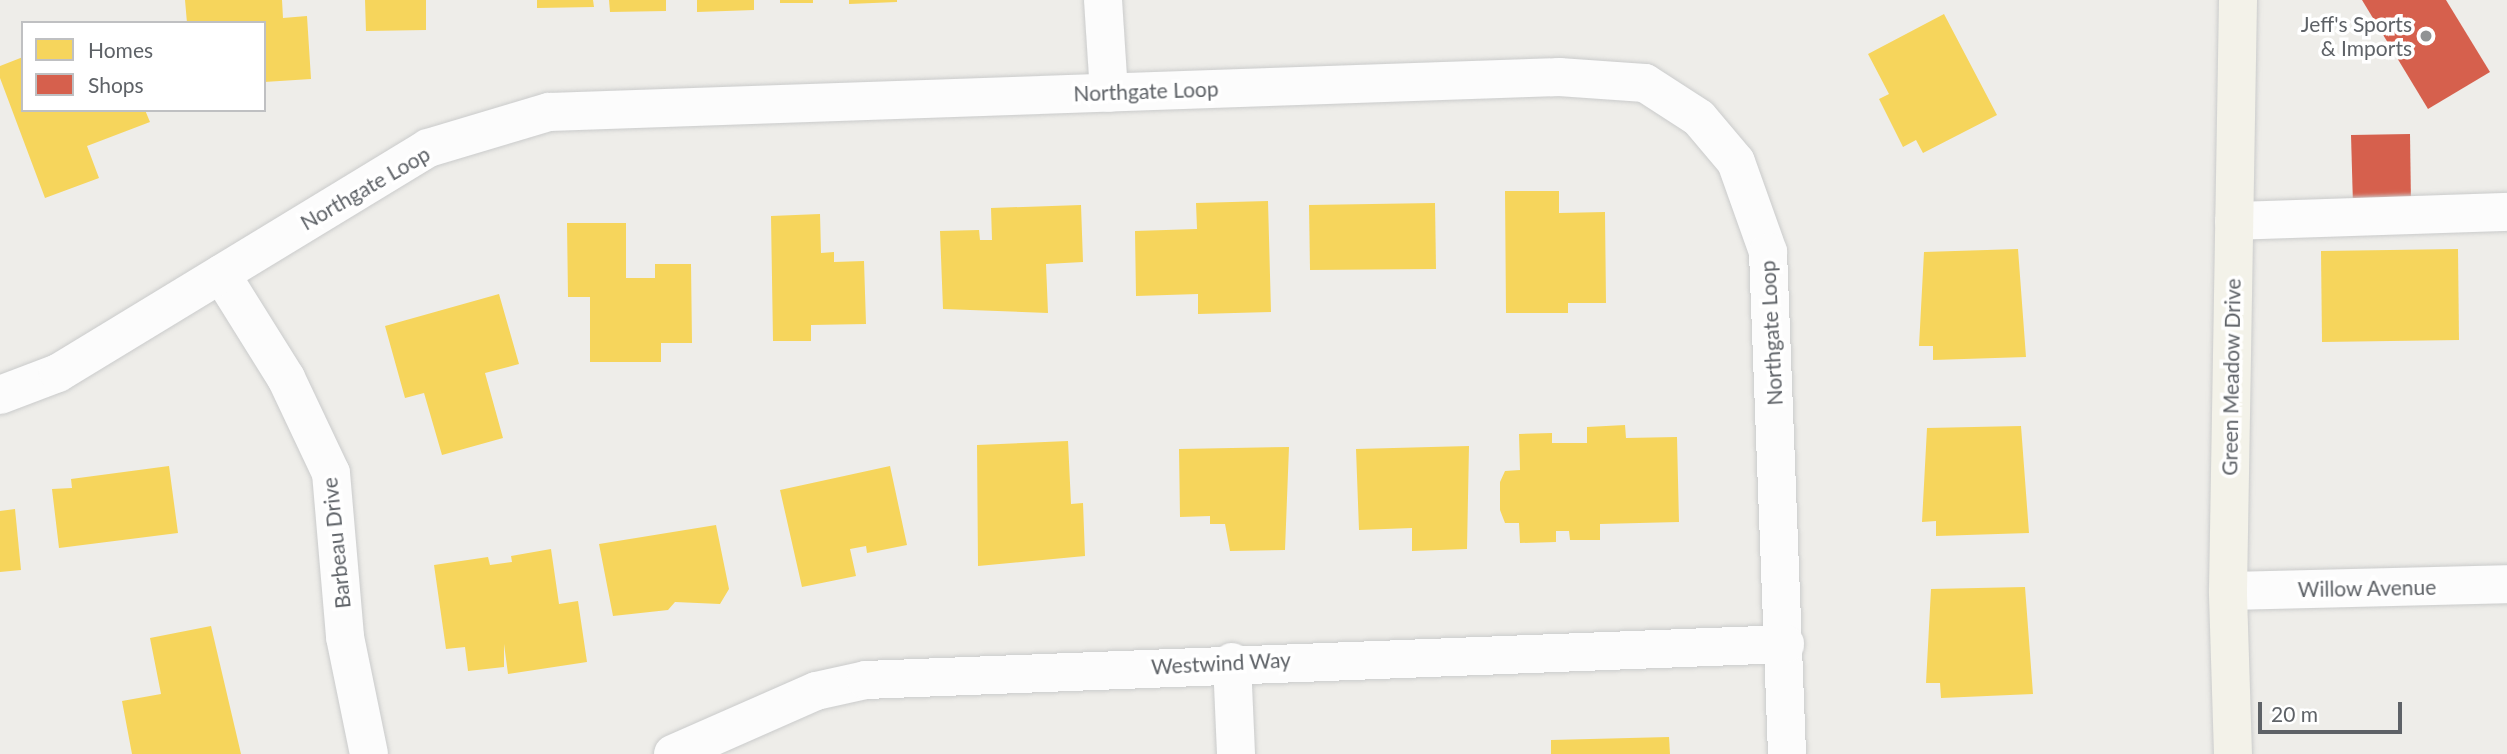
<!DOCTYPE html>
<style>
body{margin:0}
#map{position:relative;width:2507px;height:754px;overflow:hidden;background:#eeede9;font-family:Lato,sans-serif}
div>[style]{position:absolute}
.homes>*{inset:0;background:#f6d55c}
.shops>*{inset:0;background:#d6604d}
.roads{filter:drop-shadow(0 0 2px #cacbcb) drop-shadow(0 0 2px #cacbcb)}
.minor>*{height:38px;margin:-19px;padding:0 19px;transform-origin:19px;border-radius:19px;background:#fcfcfc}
.major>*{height:38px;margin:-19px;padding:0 19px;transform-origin:19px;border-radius:19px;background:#f3f2e9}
.dots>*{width:19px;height:19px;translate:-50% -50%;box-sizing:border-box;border:4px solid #fff;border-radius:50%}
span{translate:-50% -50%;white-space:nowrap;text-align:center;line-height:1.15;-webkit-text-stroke:7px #fff;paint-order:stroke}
.poi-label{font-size:21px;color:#5e6267}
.right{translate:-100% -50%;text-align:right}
.street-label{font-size:21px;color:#5e6267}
.legend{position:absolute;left:21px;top:21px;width:245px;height:91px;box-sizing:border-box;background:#fff;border:2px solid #bfc0c2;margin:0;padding:9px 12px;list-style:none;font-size:21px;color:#5e6267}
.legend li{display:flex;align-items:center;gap:14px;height:35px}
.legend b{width:35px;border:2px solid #bfc0c2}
.scale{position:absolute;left:2258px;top:702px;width:144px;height:32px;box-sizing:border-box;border:4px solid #5e6267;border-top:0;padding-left:9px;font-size:21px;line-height:24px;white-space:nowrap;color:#5e6267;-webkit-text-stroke:5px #fff;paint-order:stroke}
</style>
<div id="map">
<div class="homes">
<div style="clip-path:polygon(185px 0,282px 0,283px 18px,307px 16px,311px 79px,264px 82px,264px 23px,187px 23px)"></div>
<div style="clip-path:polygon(365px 0,426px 0,426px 30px,366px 31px)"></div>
<div style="clip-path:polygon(537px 0,593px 0,594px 7px,537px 8px)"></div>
<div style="clip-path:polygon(609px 0,666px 0,666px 11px,610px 12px)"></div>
<div style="clip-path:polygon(697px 0,754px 0,754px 10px,697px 12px)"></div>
<div style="clip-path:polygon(780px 0,813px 0,813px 3px,780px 3px)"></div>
<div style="clip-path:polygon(849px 0,897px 0,897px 2px,849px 4px)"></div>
<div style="clip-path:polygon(1944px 14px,1997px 115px,1923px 153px,1916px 140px,1903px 147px,1879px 99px,1889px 94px,1868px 54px)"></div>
<div style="clip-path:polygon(23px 57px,23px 110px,145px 110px,150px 122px,87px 146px,99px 178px,45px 198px,0 78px,0 66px)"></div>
<div style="clip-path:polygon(1505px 191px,1559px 191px,1559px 213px,1605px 212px,1606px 303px,1568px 303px,1568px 313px,1506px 313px)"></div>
<div style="clip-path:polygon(1268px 201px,1271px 312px,1198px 314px,1198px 294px,1136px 296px,1135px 231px,1197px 229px,1196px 203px)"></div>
<div style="clip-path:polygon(1435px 203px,1436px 269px,1310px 270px,1309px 205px)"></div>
<div style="clip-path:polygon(1081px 205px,1083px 262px,1046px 264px,1048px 313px,943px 309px,940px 231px,979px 230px,980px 240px,992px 240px,991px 208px)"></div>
<div style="clip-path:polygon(820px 214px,821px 253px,834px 252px,834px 262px,864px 261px,866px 324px,811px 325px,811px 341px,773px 341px,771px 216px)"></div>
<div style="clip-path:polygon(567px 223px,626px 223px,626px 278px,655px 278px,655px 264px,691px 264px,692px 343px,661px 343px,661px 362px,590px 362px,590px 297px,568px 297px)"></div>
<div style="clip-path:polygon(2018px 249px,2026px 357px,1933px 360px,1933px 346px,1919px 346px,1924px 252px)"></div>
<div style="clip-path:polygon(2458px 249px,2459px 340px,2322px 342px,2321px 251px)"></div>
<div style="clip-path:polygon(499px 294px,519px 364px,485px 373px,503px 438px,442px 455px,424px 393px,405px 398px,385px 326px)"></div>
<div style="clip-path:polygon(1625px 425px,1626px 438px,1677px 437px,1679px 522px,1600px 524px,1600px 540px,1570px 540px,1569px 531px,1556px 531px,1556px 542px,1520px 543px,1519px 523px,1505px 523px,1500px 510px,1500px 482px,1505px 471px,1520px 470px,1519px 434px,1552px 433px,1552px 443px,1587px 443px,1587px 427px)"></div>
<div style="clip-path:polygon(2021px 426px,2029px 533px,1936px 536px,1936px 521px,1922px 522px,1927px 428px)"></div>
<div style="clip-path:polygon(1068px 441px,1071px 504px,1083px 503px,1085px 556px,978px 566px,977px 445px)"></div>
<div style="clip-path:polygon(1469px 446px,1467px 549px,1412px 551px,1412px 528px,1359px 530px,1356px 449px)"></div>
<div style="clip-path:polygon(1289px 447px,1285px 550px,1230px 551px,1225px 524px,1210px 524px,1210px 516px,1180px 517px,1179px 449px)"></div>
<div style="clip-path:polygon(169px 466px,178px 533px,59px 548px,52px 489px,72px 488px,71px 479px)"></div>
<div style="clip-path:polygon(890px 466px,907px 545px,867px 553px,866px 546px,850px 549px,856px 576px,802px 587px,780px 490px)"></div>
<div style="clip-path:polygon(15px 509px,21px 570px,0 572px,0 511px)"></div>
<div style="clip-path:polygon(716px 525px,729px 589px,720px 604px,675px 602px,668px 610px,613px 616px,599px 544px)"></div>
<div style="clip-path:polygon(551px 549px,559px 604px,578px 601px,587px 662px,508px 674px,504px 644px,504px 667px,468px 671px,465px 647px,446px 649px,434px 565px,488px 557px,490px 565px,512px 562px,511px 556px)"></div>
<div style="clip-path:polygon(2025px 587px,2033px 694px,1941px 698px,1940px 683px,1926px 683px,1931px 589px)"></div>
<div style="clip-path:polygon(211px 626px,241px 754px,132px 754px,122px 701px,161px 694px,150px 638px)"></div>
<div style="clip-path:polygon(1669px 737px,1670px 754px,1551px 754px,1551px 740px)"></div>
</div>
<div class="shops">
<div style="clip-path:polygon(2362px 0,2446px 0,2490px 72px,2428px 109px)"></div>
<div style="clip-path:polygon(2410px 134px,2411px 204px,2353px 205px,2351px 135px)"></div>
</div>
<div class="roads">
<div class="minor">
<div style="left:1103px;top:0;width:93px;rotate:86.3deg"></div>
<div style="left:2234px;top:221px;width:273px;rotate:-1.9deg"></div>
<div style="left:221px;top:274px;width:123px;rotate:58deg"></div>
<div style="left:286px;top:378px;width:105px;rotate:64.7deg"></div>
<div style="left:331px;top:473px;width:165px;rotate:85.1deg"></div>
<div style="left:345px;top:637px;width:119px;rotate:78.4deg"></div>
<div style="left:0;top:395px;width:62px;rotate:-20.8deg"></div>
<div style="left:58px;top:373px;width:433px;rotate:-31.3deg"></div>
<div style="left:428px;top:148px;width:126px;rotate:-16.6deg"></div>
<div style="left:549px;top:112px;width:1011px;rotate:-1.98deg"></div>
<div style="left:1559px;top:77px;width:86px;rotate:4deg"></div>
<div style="left:1645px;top:83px;width:64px;rotate:32.9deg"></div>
<div style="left:1699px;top:118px;width:57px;rotate:49.9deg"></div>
<div style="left:1736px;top:162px;width:96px;rotate:70.4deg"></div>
<div style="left:1768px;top:252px;width:502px;rotate:87.83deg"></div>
<div style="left:2228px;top:591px;width:279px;rotate:-1.4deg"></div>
<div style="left:1232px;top:662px;width:92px;rotate:87.5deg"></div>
<div style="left:673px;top:754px;width:156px;rotate:-23.8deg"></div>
<div style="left:816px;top:691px;width:51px;rotate:-12.4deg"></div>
<div style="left:866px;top:680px;width:920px;rotate:-2.24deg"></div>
</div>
<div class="major">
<div style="left:2233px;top:754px;width:163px;rotate:-91.8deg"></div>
<div style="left:2228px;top:591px;width:591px;rotate:-89.03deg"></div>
</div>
</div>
<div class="dots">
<div style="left:2426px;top:36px;background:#909394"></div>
</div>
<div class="poi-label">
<span class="right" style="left:2412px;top:36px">Jeff's Sports<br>&amp; Imports</span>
</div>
<div class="street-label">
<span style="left:1146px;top:91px;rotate:-2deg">Northgate Loop</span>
<span style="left:365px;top:188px;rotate:-30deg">Northgate Loop</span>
<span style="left:1771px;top:333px;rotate:-93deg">Northgate Loop</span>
<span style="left:2231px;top:377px;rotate:-89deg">Green Meadow Drive</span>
<span style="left:336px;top:543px;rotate:-96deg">Barbeau Drive</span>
<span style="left:2367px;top:588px;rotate:-1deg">Willow Avenue</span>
<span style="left:1221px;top:663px;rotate:-3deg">Westwind Way</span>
</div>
<ul class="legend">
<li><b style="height:19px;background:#f6d55c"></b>Homes</li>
<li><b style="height:19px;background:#d6604d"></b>Shops</li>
</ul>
<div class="scale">20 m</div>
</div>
